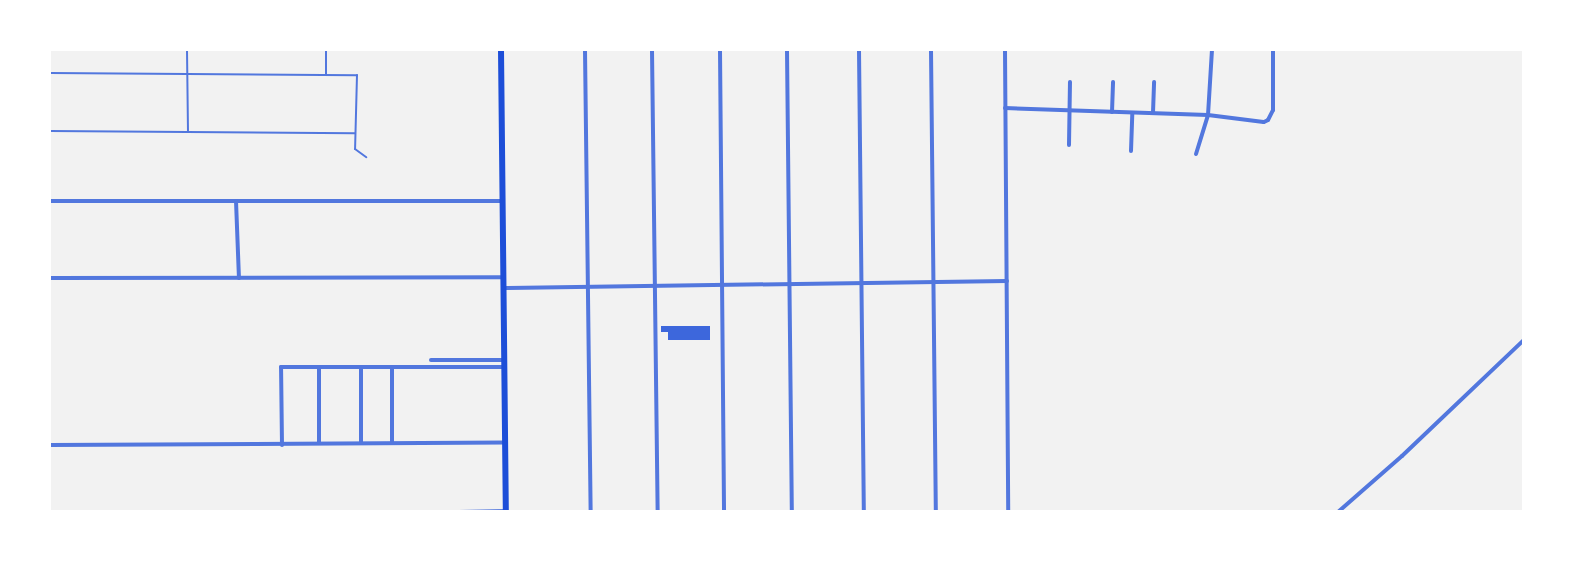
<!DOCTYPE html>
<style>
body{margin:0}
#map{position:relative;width:1573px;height:561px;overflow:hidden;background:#f2f2f2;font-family:Manrope,sans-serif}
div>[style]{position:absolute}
.building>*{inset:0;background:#3d67dc}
.service>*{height:2px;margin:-1px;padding:0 1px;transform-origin:1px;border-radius:1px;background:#5277de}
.minor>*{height:4px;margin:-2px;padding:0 2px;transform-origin:2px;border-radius:2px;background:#5277de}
.primary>*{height:6px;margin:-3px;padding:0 3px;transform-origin:3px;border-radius:3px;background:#1d4ed8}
span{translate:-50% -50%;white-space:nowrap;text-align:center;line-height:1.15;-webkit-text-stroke:4.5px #fff;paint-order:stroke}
.frame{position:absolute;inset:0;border:51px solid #fff;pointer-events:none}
</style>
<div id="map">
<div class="building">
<div style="clip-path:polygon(661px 326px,710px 326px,710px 340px,668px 340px,668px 332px,661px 332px)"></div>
</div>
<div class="service">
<div style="left:187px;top:50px;width:81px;rotate:89.3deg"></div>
<div style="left:326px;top:50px;width:25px;rotate:90deg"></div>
<div style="left:50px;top:73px;width:307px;rotate:0.4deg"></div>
<div style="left:357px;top:75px;width:74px;rotate:91.5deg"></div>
<div style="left:355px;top:149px;width:14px;rotate:36deg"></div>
<div style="left:50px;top:131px;width:305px;rotate:0.4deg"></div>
</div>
<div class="minor">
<div style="left:585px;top:50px;width:462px;rotate:89.3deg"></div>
<div style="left:652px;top:50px;width:462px;rotate:89.3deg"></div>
<div style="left:720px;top:50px;width:462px;rotate:89.5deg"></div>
<div style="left:787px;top:50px;width:462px;rotate:89.4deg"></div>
<div style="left:859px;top:50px;width:462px;rotate:89.4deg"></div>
<div style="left:931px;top:50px;width:462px;rotate:89.4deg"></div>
<div style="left:1005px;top:50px;width:462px;rotate:89.6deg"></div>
<div style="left:1005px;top:108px;width:203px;rotate:2deg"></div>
<div style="left:1208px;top:115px;width:56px;rotate:7.1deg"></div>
<div style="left:1264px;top:122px;width:4px;rotate:-27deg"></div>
<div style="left:1268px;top:120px;width:11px;rotate:-63deg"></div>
<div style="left:1273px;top:110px;width:60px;rotate:-90deg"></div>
<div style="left:1112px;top:112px;width:30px;rotate:-88deg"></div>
<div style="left:1153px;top:113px;width:31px;rotate:-88deg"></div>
<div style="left:1069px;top:145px;width:63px;rotate:-89.1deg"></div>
<div style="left:1131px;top:151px;width:38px;rotate:-88deg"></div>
<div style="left:1196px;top:154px;width:41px;rotate:-72.9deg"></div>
<div style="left:1208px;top:115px;width:65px;rotate:-86.5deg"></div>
<div style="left:50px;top:201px;width:452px"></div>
<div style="left:236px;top:201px;width:77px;rotate:87.8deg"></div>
<div style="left:50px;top:278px;width:453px;rotate:-0.1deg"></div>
<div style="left:504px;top:288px;width:503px;rotate:-0.8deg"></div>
<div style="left:431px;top:360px;width:73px"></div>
<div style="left:319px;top:443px;width:76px;rotate:-90deg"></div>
<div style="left:361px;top:443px;width:76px;rotate:-90deg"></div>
<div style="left:392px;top:443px;width:76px;rotate:-90deg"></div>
<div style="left:50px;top:445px;width:455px;rotate:-0.3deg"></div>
<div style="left:282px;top:445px;width:78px;rotate:-90.7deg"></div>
<div style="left:281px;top:367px;width:223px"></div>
<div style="left:459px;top:512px;width:47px;rotate:-1.2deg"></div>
<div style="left:1338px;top:512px;width:85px;rotate:-41.2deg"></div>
<div style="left:1402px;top:456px;width:168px;rotate:-43.6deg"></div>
</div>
<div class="primary">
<div style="left:501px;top:50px;width:462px;rotate:89.4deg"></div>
</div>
<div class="frame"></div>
</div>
